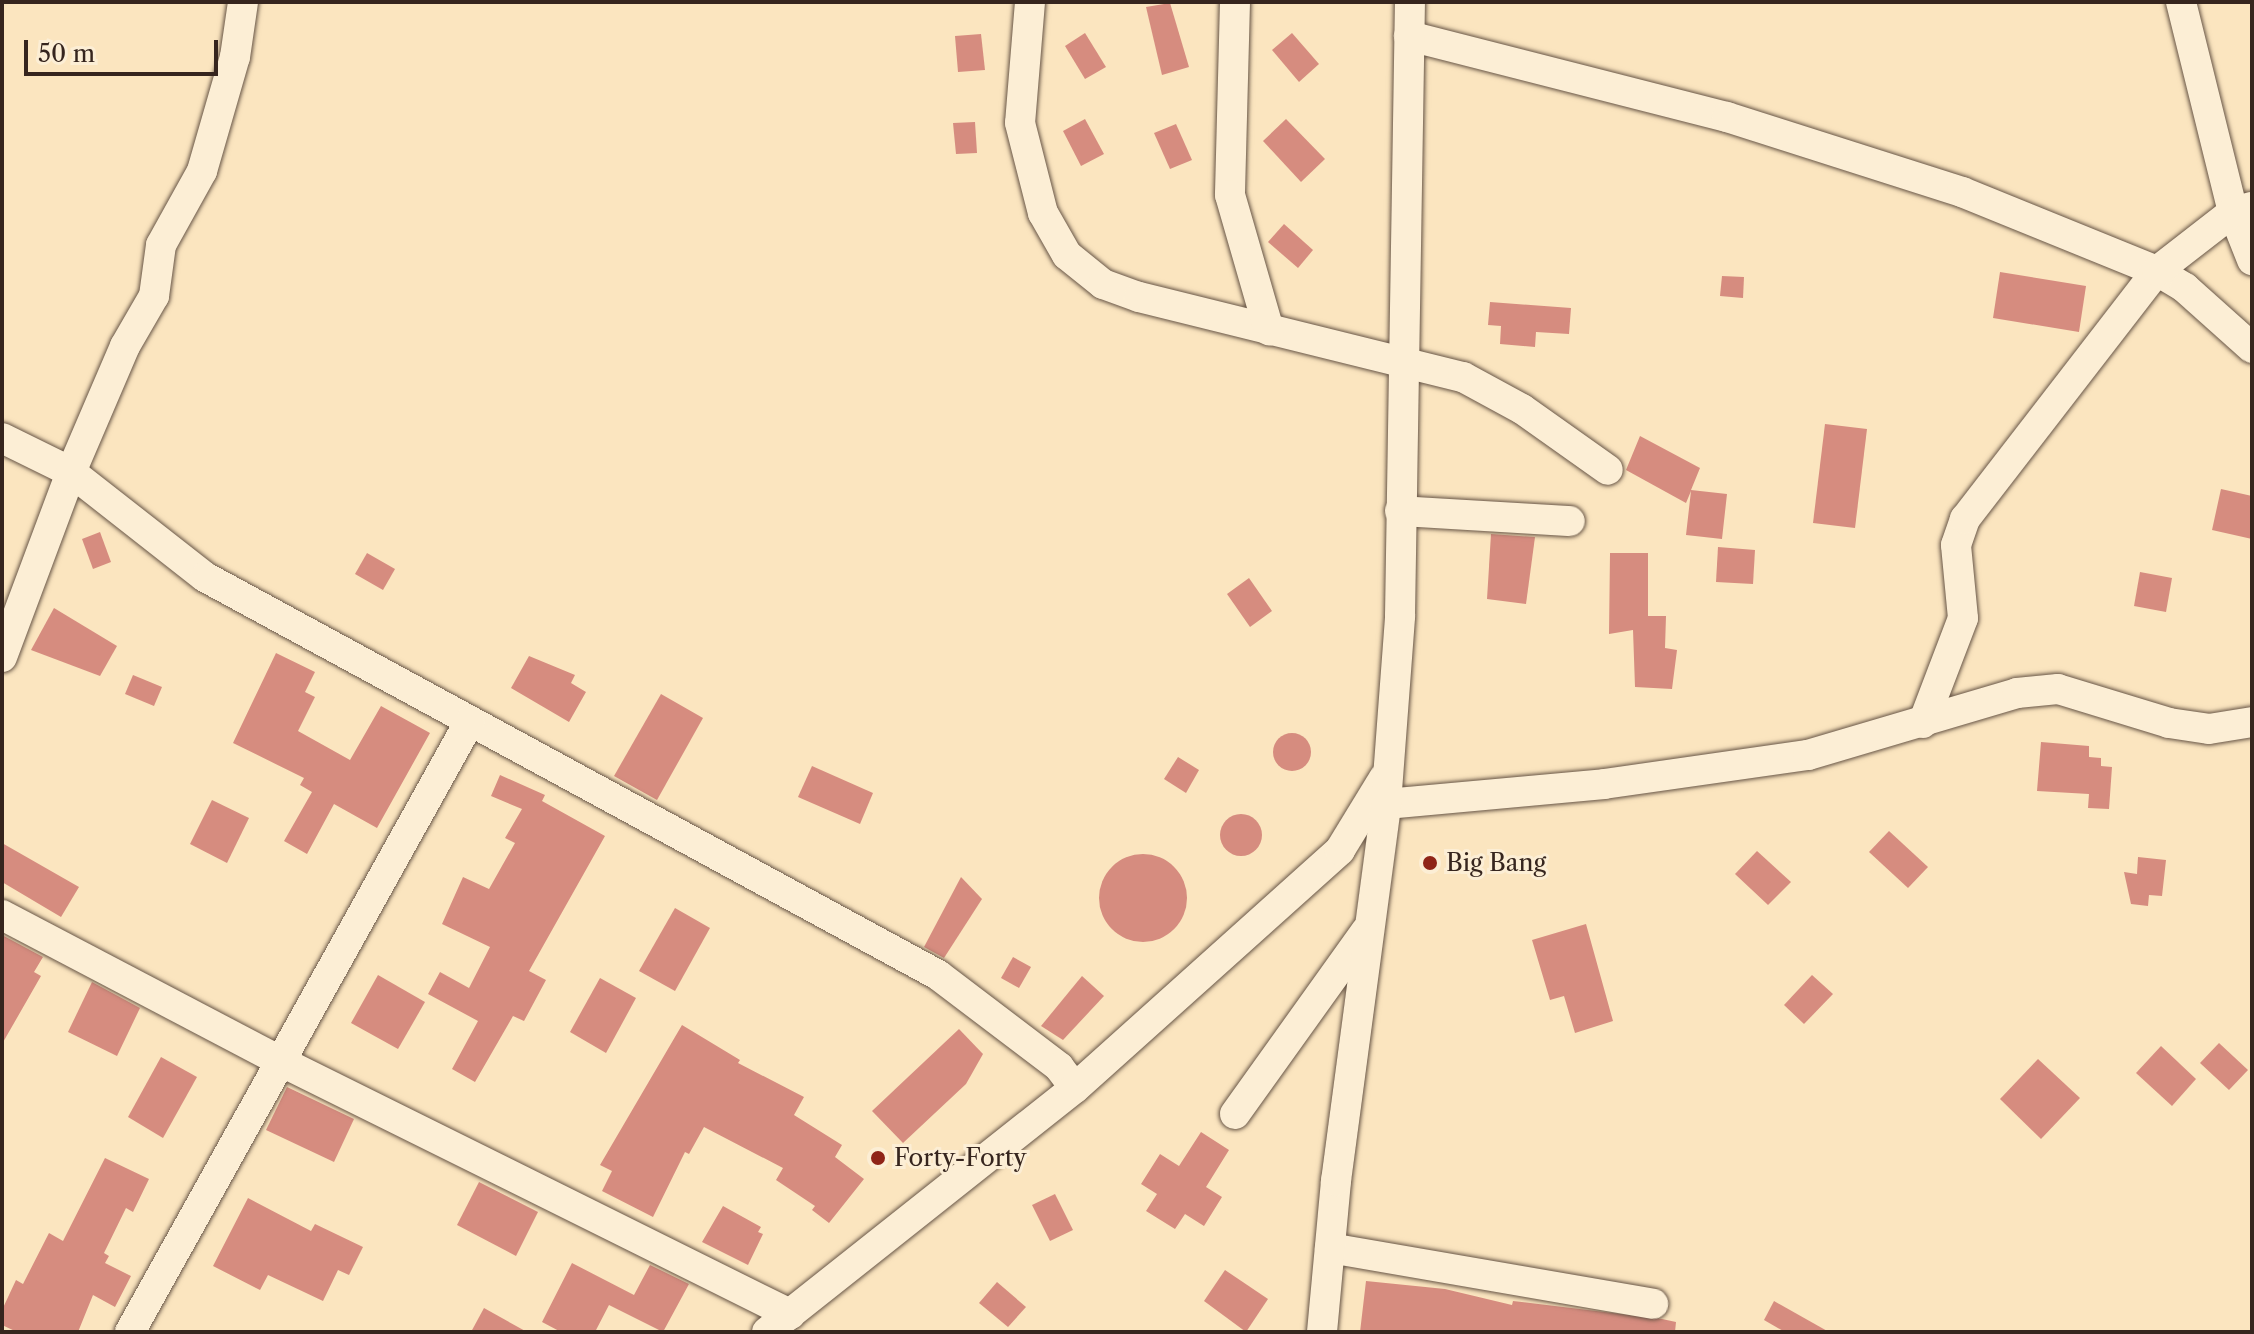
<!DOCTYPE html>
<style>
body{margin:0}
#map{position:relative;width:2254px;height:1334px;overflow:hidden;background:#fbe5bf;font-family:"Libre Caslon Text",serif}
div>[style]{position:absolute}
.building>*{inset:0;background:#d68c7f}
.round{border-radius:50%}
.roads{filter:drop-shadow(0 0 2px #675546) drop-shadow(0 0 2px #675546)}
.minor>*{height:30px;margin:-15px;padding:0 15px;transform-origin:15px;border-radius:15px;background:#fceed5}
.dots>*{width:22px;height:22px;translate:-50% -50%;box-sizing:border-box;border:4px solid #fceed5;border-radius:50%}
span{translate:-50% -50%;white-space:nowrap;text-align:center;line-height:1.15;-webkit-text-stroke:6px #fceed5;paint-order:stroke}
.poi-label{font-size:24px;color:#36251e}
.left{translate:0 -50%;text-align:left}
.frame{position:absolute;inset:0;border:4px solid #36251e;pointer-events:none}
.scale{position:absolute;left:24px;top:40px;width:194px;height:36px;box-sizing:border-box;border:4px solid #36251e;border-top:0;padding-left:10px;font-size:24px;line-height:28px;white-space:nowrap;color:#36251e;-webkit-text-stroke:6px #fceed5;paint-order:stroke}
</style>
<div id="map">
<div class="building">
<div style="clip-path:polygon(1170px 3px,1189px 67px,1162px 75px,1146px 7px)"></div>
<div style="clip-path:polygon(1085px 33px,1106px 67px,1085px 79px,1065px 46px)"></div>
<div style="clip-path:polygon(1292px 33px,1319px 64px,1299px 82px,1272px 50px)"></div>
<div style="clip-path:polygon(981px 34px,985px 70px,958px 72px,955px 36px)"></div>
<div style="clip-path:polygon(1085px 119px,1104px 154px,1081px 166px,1063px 131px)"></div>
<div style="clip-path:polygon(1286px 119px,1325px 159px,1301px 182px,1263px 141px)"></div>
<div style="clip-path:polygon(975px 122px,977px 153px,956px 154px,953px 123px)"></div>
<div style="clip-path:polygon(1176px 124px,1192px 160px,1170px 169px,1154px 133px)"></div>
<div style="clip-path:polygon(1284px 224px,1313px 250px,1298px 268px,1268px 242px)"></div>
<div style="clip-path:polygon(2000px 272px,2086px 286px,2079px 332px,1993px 318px)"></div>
<div style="clip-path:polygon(1722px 276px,1744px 277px,1743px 298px,1720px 296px)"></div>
<div style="clip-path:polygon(1490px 302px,1571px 308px,1569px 334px,1536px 332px,1535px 347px,1500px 344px,1501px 326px,1488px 325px)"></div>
<div style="clip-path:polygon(1825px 424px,1867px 429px,1855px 528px,1813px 523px)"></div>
<div style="clip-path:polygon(1640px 436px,1700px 468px,1691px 490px,1727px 494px,1722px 539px,1686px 535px,1691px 491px,1686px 503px,1626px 470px)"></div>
<div style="clip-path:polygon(2221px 489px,2252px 496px,2252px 539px,2212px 530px)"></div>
<div style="clip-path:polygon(100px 532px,111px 562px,93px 569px,82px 539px)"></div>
<div style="clip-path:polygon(1491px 534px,1535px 537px,1526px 604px,1487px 599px)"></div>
<div style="clip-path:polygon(1718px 547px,1755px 550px,1753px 584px,1716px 582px)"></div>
<div style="clip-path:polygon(367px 553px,395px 569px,383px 590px,355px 574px)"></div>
<div style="clip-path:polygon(1610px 553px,1648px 553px,1648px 616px,1666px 616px,1665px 648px,1677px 650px,1672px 689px,1635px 687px,1633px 630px,1609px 634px)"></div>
<div style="clip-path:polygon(2140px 572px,2172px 578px,2166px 612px,2134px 606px)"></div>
<div style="clip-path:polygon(1249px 578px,1272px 611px,1250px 627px,1227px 594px)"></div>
<div style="clip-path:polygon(54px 608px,117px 646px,100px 676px,31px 650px)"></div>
<div style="clip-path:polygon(276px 653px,315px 672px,305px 692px,315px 697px,298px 731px,350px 760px,381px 706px,430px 733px,377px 828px,334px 804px,307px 854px,284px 841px,312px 792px,300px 785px,304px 778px,233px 743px)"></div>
<div style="clip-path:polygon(529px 656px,575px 675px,571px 683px,586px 692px,569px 722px,511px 688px)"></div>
<div style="clip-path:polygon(133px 675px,162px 687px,154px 706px,125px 694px)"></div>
<div style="clip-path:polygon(661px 694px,703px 718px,657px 800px,614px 776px)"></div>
<div class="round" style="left:1273px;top:733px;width:38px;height:38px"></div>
<div style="clip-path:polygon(2041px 742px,2089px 746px,2089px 757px,2101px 758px,2101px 766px,2112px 767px,2109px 809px,2088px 808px,2089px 794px,2037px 791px)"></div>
<div style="clip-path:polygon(1178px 757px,1199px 770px,1186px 793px,1164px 779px)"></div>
<div style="clip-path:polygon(812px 766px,873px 793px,860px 824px,798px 797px)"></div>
<div style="clip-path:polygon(500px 775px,545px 795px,542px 801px,605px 836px,529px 971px,546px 980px,524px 1021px,513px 1016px,475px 1082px,452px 1069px,478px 1021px,428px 994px,440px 972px,469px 988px,490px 947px,442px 924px,463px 877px,489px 889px,515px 843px,505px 838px,522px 809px,491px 796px)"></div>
<div style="clip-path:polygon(212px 800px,249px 818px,227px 863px,190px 844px)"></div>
<div class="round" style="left:1220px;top:814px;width:42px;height:42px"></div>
<div style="clip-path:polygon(1889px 831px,1928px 867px,1908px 888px,1869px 852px)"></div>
<div style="clip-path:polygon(2px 843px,79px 887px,61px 917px,2px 882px)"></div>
<div style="clip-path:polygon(1757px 851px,1791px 882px,1768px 905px,1735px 874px)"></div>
<div class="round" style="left:1099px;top:854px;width:88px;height:88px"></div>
<div style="clip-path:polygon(2138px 857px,2166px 860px,2162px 896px,2149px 895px,2148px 906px,2131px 904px,2124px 872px,2137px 874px)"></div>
<div style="clip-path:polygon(961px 877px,982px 899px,944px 958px,924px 947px)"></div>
<div style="clip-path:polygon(675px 908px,710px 928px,675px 991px,639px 971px)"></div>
<div style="clip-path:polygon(1586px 924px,1613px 1021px,1575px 1033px,1564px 996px,1550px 1000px,1532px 940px)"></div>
<div style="clip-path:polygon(2px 935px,43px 957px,34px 972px,41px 976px,2px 1044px)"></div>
<div style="clip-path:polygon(1013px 957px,1031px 967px,1019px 988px,1001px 978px)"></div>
<div style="clip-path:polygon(378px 975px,425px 1002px,398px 1049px,351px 1023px)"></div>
<div style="clip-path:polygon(1812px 975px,1833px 994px,1804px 1024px,1784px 1005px)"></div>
<div style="clip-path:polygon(1082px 976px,1104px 996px,1063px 1040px,1041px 1026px)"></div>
<div style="clip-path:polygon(600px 978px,636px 998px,606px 1053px,570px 1032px)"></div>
<div style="clip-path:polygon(92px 982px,140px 1008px,117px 1056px,68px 1032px)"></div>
<div style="clip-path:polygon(682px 1025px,740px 1060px,738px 1063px,804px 1097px,794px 1115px,842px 1145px,835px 1157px,864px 1179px,829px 1223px,812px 1210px,815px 1206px,776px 1180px,783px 1168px,704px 1127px,689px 1154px,685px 1152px,653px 1217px,602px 1191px,612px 1171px,600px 1165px)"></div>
<div style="clip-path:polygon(959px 1029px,983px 1054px,966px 1084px,903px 1143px,872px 1111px)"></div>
<div style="clip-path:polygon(2219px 1043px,2248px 1070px,2229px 1090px,2200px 1063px)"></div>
<div style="clip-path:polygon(2161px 1046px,2196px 1079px,2172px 1106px,2136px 1073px)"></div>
<div style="clip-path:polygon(161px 1057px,197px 1077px,163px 1138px,128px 1117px)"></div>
<div style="clip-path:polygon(2038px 1059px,2080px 1098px,2041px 1139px,2000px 1099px)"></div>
<div style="clip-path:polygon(287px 1087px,354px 1119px,334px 1162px,266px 1130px)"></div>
<div style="clip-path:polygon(1201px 1132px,1229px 1150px,1206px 1187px,1222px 1197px,1204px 1226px,1185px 1214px,1175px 1229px,1146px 1211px,1157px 1194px,1141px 1184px,1160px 1154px,1179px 1166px)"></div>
<div style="clip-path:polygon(105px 1158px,149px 1179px,133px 1212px,126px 1208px,104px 1253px,109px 1256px,105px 1263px,131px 1276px,115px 1307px,93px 1295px,78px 1332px,17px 1332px,2px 1325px,2px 1310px,16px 1280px,23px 1284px,49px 1233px,63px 1241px)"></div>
<div style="clip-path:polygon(479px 1182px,538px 1212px,516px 1256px,457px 1225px)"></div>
<div style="clip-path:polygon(1055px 1194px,1073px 1230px,1050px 1241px,1032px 1205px)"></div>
<div style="clip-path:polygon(248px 1198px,311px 1231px,315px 1224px,363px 1247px,349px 1275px,338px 1270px,323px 1301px,268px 1275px,260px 1290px,213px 1266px)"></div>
<div style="clip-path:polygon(723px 1206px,761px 1227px,758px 1232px,763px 1234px,748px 1265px,702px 1242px)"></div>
<div style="clip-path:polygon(572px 1263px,634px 1295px,650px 1265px,689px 1284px,663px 1332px,609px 1305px,595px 1332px,561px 1332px,542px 1322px)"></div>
<div style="clip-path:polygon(1225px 1270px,1268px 1299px,1246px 1332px,1204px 1301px)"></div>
<div style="clip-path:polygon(1366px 1281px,1445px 1289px,1512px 1305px,1513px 1301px,1662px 1319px,1676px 1322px,1675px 1332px,1360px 1332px)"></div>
<div style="clip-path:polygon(997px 1282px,1026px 1307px,1008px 1327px,979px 1303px)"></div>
<div style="clip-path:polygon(1774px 1301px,1829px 1332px,1785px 1332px,1764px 1320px)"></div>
<div style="clip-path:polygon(484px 1308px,527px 1332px,471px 1332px)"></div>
</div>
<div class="roads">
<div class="minor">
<div style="left:1030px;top:2px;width:121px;rotate:94.7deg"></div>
<div style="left:1020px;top:123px;width:93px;rotate:75.7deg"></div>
<div style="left:1043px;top:213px;width:48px;rotate:60.3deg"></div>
<div style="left:1067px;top:255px;width:46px;rotate:38.9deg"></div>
<div style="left:1103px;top:284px;width:38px;rotate:20deg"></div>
<div style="left:1139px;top:297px;width:334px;rotate:13.9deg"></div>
<div style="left:1463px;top:377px;width:67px;rotate:28.5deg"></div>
<div style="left:1522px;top:409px;width:105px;rotate:35.3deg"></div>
<div style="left:1235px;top:2px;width:193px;rotate:91.5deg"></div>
<div style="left:1230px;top:195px;width:141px;rotate:73.9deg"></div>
<div style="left:2181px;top:2px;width:216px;rotate:76.1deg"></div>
<div style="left:2233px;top:212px;width:52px;rotate:68.4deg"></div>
<div style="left:1409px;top:36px;width:328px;rotate:14.3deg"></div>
<div style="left:1727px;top:117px;width:247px;rotate:17.7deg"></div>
<div style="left:1962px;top:192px;width:210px;rotate:22.1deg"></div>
<div style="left:2157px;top:271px;width:33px;rotate:31deg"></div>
<div style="left:2185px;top:288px;width:90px;rotate:41.8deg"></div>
<div style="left:2px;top:438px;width:77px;rotate:26.2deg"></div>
<div style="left:71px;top:472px;width:170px;rotate:38.1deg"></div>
<div style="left:205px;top:577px;width:834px;rotate:28.5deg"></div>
<div style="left:938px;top:975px;width:152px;rotate:37.2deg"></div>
<div style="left:1059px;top:1067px;width:26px;rotate:53deg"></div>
<div style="left:1400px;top:511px;width:170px;rotate:3.4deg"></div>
<div style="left:2px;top:657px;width:197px;rotate:-69.5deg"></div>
<div style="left:71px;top:472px;width:137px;rotate:-66.8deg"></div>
<div style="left:125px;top:346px;width:58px;rotate:-59.9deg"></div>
<div style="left:154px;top:296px;width:51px;rotate:-82.2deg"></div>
<div style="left:161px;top:245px;width:85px;rotate:-61deg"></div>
<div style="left:202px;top:171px;width:119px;rotate:-73.9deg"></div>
<div style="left:235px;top:57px;width:56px;rotate:-81.7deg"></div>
<div style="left:1923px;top:723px;width:112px;rotate:-69.1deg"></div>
<div style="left:1963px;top:618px;width:73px;rotate:-95.5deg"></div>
<div style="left:1956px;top:545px;width:28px;rotate:-71deg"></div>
<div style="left:1965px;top:519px;width:314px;rotate:-52.3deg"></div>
<div style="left:2157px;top:271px;width:96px;rotate:-37.8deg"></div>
<div style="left:2233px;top:212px;width:20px;rotate:-15deg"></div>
<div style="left:1386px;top:804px;width:219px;rotate:-5.2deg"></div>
<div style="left:1604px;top:784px;width:206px;rotate:-8.1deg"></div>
<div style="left:1808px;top:755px;width:218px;rotate:-16.5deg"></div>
<div style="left:2017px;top:693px;width:41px;rotate:-5.6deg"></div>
<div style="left:2058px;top:689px;width:116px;rotate:17deg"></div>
<div style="left:2169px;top:723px;width:40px;rotate:8.5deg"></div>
<div style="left:2209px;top:729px;width:44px;rotate:-9.2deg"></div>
<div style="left:2px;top:915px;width:312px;rotate:27.7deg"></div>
<div style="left:278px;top:1060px;width:572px;rotate:26.39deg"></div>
<div style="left:1235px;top:1114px;width:225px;rotate:-54.4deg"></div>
<div style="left:1330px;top:1248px;width:328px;rotate:9.8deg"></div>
<div style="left:130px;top:1332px;width:699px;rotate:-60.91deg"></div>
<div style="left:767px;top:1332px;width:393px;rotate:-38.4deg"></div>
<div style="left:1075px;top:1088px;width:356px;rotate:-41.9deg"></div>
<div style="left:1340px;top:850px;width:84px;rotate:-58.6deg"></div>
<div style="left:1322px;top:1332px;width:152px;rotate:-84.7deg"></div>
<div style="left:1336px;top:1181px;width:380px;rotate:-82.4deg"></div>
<div style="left:1386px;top:804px;width:189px;rotate:-85.7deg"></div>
<div style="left:1400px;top:616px;width:614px;rotate:-89.07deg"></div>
</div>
</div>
<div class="dots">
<div style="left:1430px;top:863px;background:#8f2418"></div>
<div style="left:878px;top:1158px;background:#8f2418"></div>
</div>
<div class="poi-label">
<span class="left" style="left:1446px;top:863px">Big Bang</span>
<span class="left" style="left:894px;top:1158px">Forty-Forty</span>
</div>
<div class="frame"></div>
<div class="scale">50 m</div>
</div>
